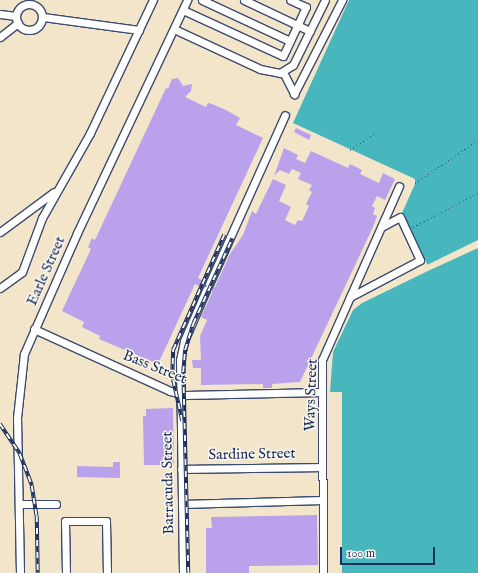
<!DOCTYPE html>
<style>
body{margin:0}
#map{position:relative;width:478px;height:573px;overflow:hidden;background:#f3e5c9;font-family:"IM FELL English",serif}
div>[style]{position:absolute}
.water>*{inset:0;background:#47b7bd}
.pier>*{inset:0;background:#f3e5c9}
.building>*{inset:0;background:#b9a1eb}
.path>*{height:1px;margin-top:-0.5px;transform-origin:0;background:repeating-linear-gradient(90deg,#3b4a6e 0 1px,transparent 0 4px)}
.roads{filter:drop-shadow(1px 0 #3b4a6e) drop-shadow(-1px 0 #3b4a6e) drop-shadow(0 1px #3b4a6e) drop-shadow(0 -1px #3b4a6e)}
.minor>*{height:7px;margin:-3.5px;padding:0 3.5px;transform-origin:3.5px;border-radius:3.5px;background:#fff}
.minor>.ring{margin:-3.5px;padding:0;box-sizing:content-box;background:none;border:7px solid #fff;border-radius:50%}
.rail>*{height:3.5px;margin-top:-1.75px;transform-origin:0;background:repeating-linear-gradient(90deg,#fbf7ec 0 6px,#1b2f5e 0 12px);box-sizing:border-box;border-block:1px solid #1b2f5e}
span{translate:-50% -50%;white-space:nowrap;text-align:center;line-height:1.15;-webkit-text-stroke:3px #fbf7ec;paint-order:stroke}
.street-label{font-size:15px;color:#1b2f5e}
.scale{position:absolute;left:340px;top:547px;width:95px;height:18px;box-sizing:border-box;border:2px solid #1b2f5e;border-top:0;padding-left:5px;font-size:12px;line-height:14px;white-space:nowrap;color:#1b2f5e;-webkit-text-stroke:3px #fbf7ec;paint-order:stroke}
</style>
<div id="map">
<div class="water">
<div style="clip-path:polygon(349px 0,478px 0,478px 573px,342px 573px,342px 392px,330px 392px,333px 352px,353px 310px,362px 303px,430px 270px,402px 213px,415px 184px,415px 179px,293px 123px)"></div>
</div>
<div class="pier">
<div style="clip-path:polygon(478px 240px,478px 248px,430px 270px,427px 265px)"></div>
</div>
<div class="building">
<div style="clip-path:polygon(178px 78px,183px 86px,192px 84px,191px 91px,185px 97px,206px 107px,208px 103px,212px 104px,226px 110px,240px 118px,236px 125px,263px 138px,198px 278px,205px 282px,204px 285px,202px 288px,195px 284px,158px 364px,99px 339px,100px 336px,82px 327px,84px 322px,62px 311px,91px 249px,88px 247px,92px 238px,95px 240px,166px 88px,168px 89px,172px 79px)"></div>
<div style="clip-path:polygon(296px 128px,311px 135px,309px 140px,294px 132px)"></div>
<div style="clip-path:polygon(284px 148px,298px 155px,296px 159px,305px 163px,311px 151px,348px 168px,350px 164px,362px 170px,360px 174px,379px 183px,383px 173px,395px 179px,385px 200px,377px 196px,372px 206px,375px 208px,373px 214px,377px 216px,373px 227px,300px 382px,272px 384px,272px 388px,263px 388px,263px 384px,201px 385px,201px 368px,193px 368px,192px 360px,201px 360px,200px 336px,207px 320px,201px 317px,212px 293px,211px 289px,215px 287px,230px 254px,243px 235px,252px 211px,256px 214px,273px 179px,286px 185px,279px 201px,291px 207px,285px 220px,295px 225px,298px 220px,302px 221px,309px 206px,306px 204px,312px 192px,309px 190px,312px 185px,298px 179px,301px 173px,292px 169px,289px 174px,280px 170px,274px 176px)"></div>
<div style="clip-path:polygon(173px 408px,174px 465px,144px 465px,143px 416px,146px 416px,146px 409px)"></div>
<div style="clip-path:polygon(113px 462px,120px 462px,120px 478px,77px 477px,77px 466px,113px 467px)"></div>
<div style="clip-path:polygon(317px 515px,318px 565px,249px 566px,249px 573px,206px 573px,206px 528px,212px 528px,211px 517px)"></div>
</div>
<div class="path">
<div style="left:350px;top:150px;width:32px;rotate:-34deg"></div>
<div style="left:415px;top:183px;width:76px;rotate:-34.3deg"></div>
<div style="left:413px;top:227px;width:73px;rotate:-27.6deg"></div>
</div>
<div class="roads">
<div class="minor">
<div style="left:202px;top:0;width:97px;rotate:25deg"></div>
<div style="left:244px;top:0;width:73px;rotate:25.2deg"></div>
<div class="ring" style="left:16px;top:4px;width:19px;height:19px"></div>
<div style="left:183px;top:10px;width:110px;rotate:24.7deg"></div>
<div style="left:283px;top:56px;width:54px;rotate:-64.9deg"></div>
<div style="left:306px;top:7px;width:17px;rotate:-156deg"></div>
<div style="left:0;top:14px;width:16px;rotate:7deg"></div>
<div style="left:43px;top:17px;width:97px;rotate:7.7deg"></div>
<div style="left:174px;top:29px;width:95px;rotate:24.9deg"></div>
<div style="left:260px;top:69px;width:20px;rotate:11deg"></div>
<div style="left:280px;top:73px;width:15px;rotate:-32deg"></div>
<div style="left:293px;top:65px;width:72px;rotate:-63.8deg"></div>
<div style="left:0;top:37px;width:23px;rotate:-38deg"></div>
<div style="left:283px;top:72px;width:25px;rotate:63deg"></div>
<div style="left:294px;top:94px;width:106px;rotate:-62.9deg"></div>
<div style="left:0;top:232px;width:67px;rotate:-36.5deg"></div>
<div style="left:209px;top:284px;width:185px;rotate:-65.8deg"></div>
<div style="left:0;top:288px;width:27px;rotate:-36deg"></div>
<div style="left:22px;top:272px;width:58px;rotate:-69.7deg"></div>
<div style="left:42px;top:218px;width:98px;rotate:-60.5deg"></div>
<div style="left:90px;top:133px;width:147px;rotate:-64.7deg"></div>
<div style="left:350px;top:297px;width:79px;rotate:-27.9deg"></div>
<div style="left:420px;top:260px;width:47px;rotate:-114.9deg"></div>
<div style="left:400px;top:217px;width:21px;rotate:152deg"></div>
<div style="left:34px;top:329px;width:149px;rotate:24.5deg"></div>
<div style="left:170px;top:391px;width:16px;rotate:15deg"></div>
<div style="left:185px;top:395px;width:137px;rotate:-1.3deg"></div>
<div style="left:181px;top:469px;width:141px;rotate:-0.8deg"></div>
<div style="left:20px;top:504px;width:36px"></div>
<div style="left:182px;top:504px;width:141px;rotate:-1.6deg"></div>
<div style="left:20px;top:573px;width:155px;rotate:-91.1deg"></div>
<div style="left:17px;top:418px;width:64px;rotate:-83.8deg"></div>
<div style="left:24px;top:354px;width:132px;rotate:-66.3deg"></div>
<div style="left:77px;top:233px;width:258px;rotate:-64.7deg"></div>
<div style="left:66px;top:573px;width:52px;rotate:-91.1deg"></div>
<div style="left:65px;top:521px;width:41px"></div>
<div style="left:106px;top:521px;width:52px;rotate:88.9deg"></div>
<div style="left:183px;top:573px;width:213px;rotate:-90.8deg"></div>
<div style="left:180px;top:360px;width:19px;rotate:-78deg"></div>
<div style="left:184px;top:341px;width:56px;rotate:-66.7deg"></div>
<div style="left:323px;top:573px;width:213px;rotate:-90.3deg"></div>
<div style="left:322px;top:360px;width:190px;rotate:-66.1deg"></div>
</div>
</div>
<div class="rail">
<div style="left:182px;top:421px;width:46px;rotate:-102.5deg"></div>
<div style="left:172px;top:376px;width:26px;rotate:-88deg"></div>
<div style="left:173px;top:350px;width:126px;rotate:-66.1deg"></div>
<div style="left:0;top:424px;width:36px;rotate:56deg"></div>
<div style="left:20px;top:454px;width:34px;rotate:69deg"></div>
<div style="left:32px;top:486px;width:30px;rotate:81deg"></div>
<div style="left:37px;top:516px;width:57px;rotate:89deg"></div>
<div style="left:188px;top:573px;width:201px;rotate:-91.4deg"></div>
<div style="left:183px;top:372px;width:22px;rotate:-85deg"></div>
<div style="left:185px;top:350px;width:27px;rotate:-73deg"></div>
<div style="left:193px;top:324px;width:94px;rotate:-65.4deg"></div>
</div>
<div class="street-label">
<span style="left:46px;top:271px;rotate:-66deg">Earle Street</span>
<span style="left:155px;top:367px;rotate:22deg">Bass Street</span>
<span style="left:311px;top:395px;rotate:-88deg">Ways Street</span>
<span style="left:252px;top:454px;rotate:-1deg">Sardine Street</span>
<span style="left:168px;top:483px;rotate:-91deg">Barracuda Street</span>
</div>
<div class="scale">100 m</div>
</div>
